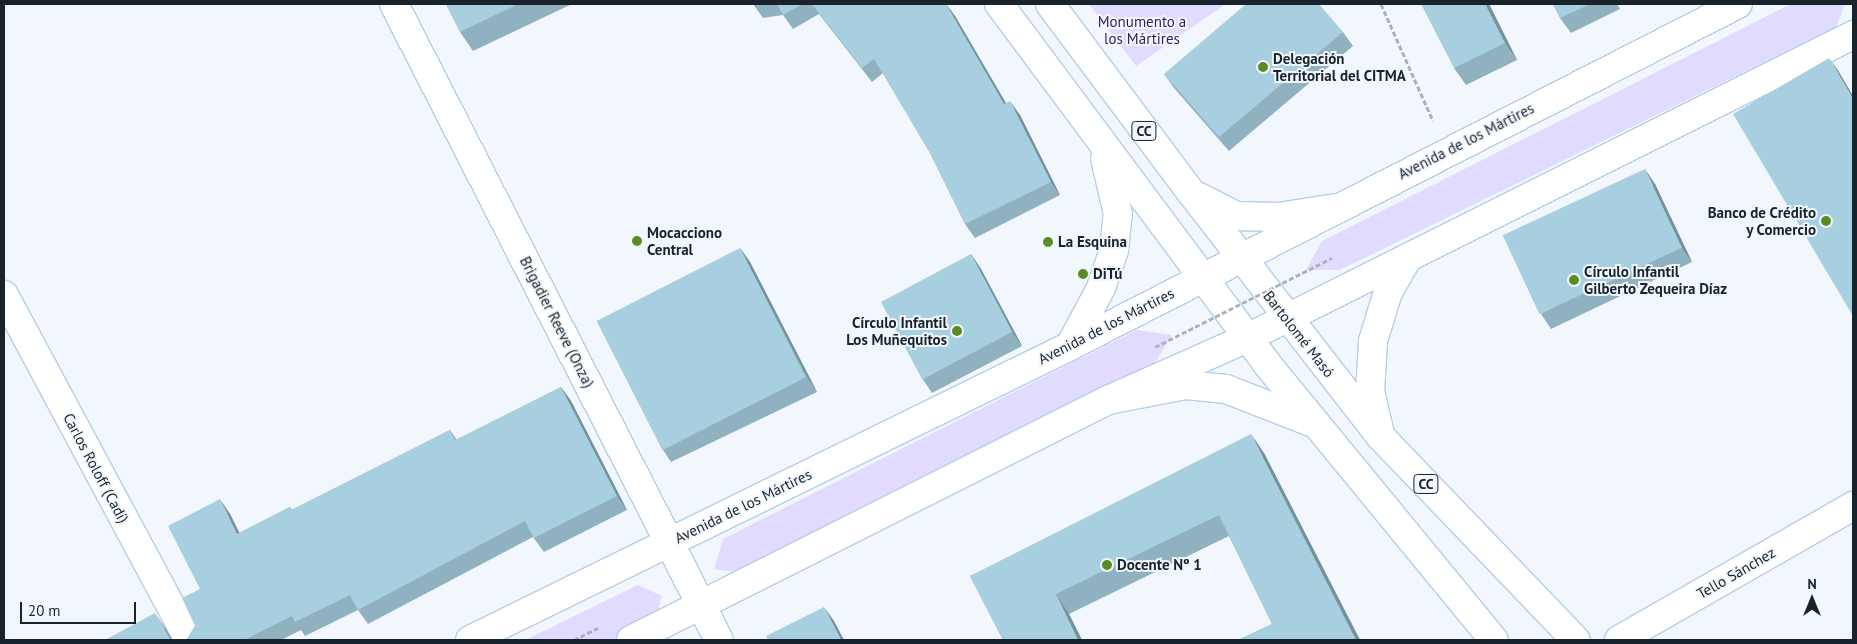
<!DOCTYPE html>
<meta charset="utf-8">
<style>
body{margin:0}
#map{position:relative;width:1857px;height:644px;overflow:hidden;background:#f2f7fd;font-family:"PT Sans",sans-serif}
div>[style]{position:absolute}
.green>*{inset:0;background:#e1dbff}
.path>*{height:3px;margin-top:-1.5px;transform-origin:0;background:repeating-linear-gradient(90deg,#aab1b8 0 5px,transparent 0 7.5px)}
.roads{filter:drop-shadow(1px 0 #b4cfe9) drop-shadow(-1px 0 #b4cfe9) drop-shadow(0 1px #b4cfe9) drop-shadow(0 -1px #b4cfe9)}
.street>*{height:28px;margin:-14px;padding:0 14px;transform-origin:14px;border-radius:14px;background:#fff}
.secondary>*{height:28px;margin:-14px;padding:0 14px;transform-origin:14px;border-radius:14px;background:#fff}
.primary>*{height:28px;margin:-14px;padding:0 14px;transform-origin:14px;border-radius:14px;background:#fff}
.path-bridge>*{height:3px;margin-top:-1.5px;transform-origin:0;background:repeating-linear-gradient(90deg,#aab1b8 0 5px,transparent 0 7.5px)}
.wall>*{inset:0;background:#90b2c0}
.shaded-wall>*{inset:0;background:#76919c}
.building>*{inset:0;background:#a8cfdf;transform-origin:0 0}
.dots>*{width:14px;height:14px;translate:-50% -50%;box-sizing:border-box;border:2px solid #f2f7fd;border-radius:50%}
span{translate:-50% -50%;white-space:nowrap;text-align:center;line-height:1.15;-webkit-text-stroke:4px #f2f7fd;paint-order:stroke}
.shield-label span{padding:1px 4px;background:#f2f7fd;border:1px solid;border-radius:4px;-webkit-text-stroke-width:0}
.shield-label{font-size:14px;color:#18232c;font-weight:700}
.park-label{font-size:15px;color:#301d5a}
.poi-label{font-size:15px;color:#18232c;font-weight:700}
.left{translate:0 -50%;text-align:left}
.right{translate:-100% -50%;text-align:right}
.street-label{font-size:15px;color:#18232c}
.frame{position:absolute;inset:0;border:5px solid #18232c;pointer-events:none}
.north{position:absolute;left:1787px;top:574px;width:50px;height:50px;-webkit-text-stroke:4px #f2f7fd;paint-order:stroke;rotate:0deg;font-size:14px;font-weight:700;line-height:20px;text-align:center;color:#18232c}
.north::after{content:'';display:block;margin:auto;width:18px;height:22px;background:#18232c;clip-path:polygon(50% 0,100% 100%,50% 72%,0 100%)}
.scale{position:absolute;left:20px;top:602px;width:116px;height:22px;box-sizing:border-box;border:2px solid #18232c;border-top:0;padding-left:6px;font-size:15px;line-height:18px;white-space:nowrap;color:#18232c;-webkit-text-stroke:4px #f2f7fd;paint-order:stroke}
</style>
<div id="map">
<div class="green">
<div style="clip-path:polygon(1089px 4px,1226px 4px,1136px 66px)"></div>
<div style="clip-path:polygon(1791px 4px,1845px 4px,1836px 27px,1340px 270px,1306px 270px,1322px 241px)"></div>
<div style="clip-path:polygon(1137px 330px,1172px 335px,1151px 370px,743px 573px,714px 569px,723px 539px)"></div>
<div style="clip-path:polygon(638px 585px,662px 596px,655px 620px,614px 640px,525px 640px)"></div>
</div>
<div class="path">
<div style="left:1381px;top:4px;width:128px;rotate:66deg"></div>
<div style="left:574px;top:640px;width:27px;rotate:-27deg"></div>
</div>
<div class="roads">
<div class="street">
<div style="left:4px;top:295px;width:391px;rotate:61.8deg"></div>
<div style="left:1619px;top:640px;width:270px;rotate:-29.8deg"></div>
</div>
<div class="secondary">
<div style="left:394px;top:4px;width:714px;rotate:62.93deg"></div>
<div style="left:470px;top:640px;width:668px;rotate:-26.1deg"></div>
<div style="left:1070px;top:346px;width:750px;rotate:-27.11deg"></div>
<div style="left:631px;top:640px;width:534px;rotate:-26.71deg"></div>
<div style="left:1108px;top:400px;width:152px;rotate:-24deg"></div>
<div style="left:1247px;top:338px;width:678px;rotate:-26.57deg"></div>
</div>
<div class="primary">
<div style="left:999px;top:4px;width:449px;rotate:53.3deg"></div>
<div style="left:1267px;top:364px;width:357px;rotate:50.6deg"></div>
<div style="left:1050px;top:4px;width:234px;rotate:53.2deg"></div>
<div style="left:1190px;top:191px;width:311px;rotate:52.2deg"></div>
<div style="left:1381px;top:437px;width:281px;rotate:46.2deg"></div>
<div style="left:1199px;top:197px;width:42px;rotate:27.2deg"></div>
<div style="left:1236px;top:216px;width:42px;rotate:1.4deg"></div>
<div style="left:1278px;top:217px;width:60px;rotate:-8.7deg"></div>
<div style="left:1070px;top:346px;width:66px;rotate:-61.9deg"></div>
<div style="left:1101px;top:288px;width:40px;rotate:-71.1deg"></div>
<div style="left:1114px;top:250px;width:36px;rotate:-84deg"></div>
<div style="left:1118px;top:214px;width:57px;rotate:-103.1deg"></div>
<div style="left:1108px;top:400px;width:79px;rotate:-10.9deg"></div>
<div style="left:1186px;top:385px;width:40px;rotate:5.7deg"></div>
<div style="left:1226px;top:389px;width:97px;rotate:21.3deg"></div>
<div style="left:1379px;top:430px;width:39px;rotate:-103deg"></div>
<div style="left:1370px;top:392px;width:51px;rotate:-86.6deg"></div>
<div style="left:1373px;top:341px;width:51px;rotate:-73deg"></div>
<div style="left:1388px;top:292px;width:39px;rotate:-60deg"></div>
</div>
</div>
<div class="path-bridge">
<div style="left:1155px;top:347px;width:198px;rotate:-26.7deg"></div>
</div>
<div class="wall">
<div style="clip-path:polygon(446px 4px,572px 4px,473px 51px,460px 32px)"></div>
<div style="clip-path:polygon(753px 4px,946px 4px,955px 16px,1006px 103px,1020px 115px,1060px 195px,975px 238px,965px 224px,930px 153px,883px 73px,872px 82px,819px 14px,793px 29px,783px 15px,763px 18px)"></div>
<div style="clip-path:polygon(1489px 4px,1517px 60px,1466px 85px,1454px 68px)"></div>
<div style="clip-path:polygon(1553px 4px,1617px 4px,1620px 9px,1571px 33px,1560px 18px)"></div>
<div style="clip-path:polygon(1343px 32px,1353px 46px,1229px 151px,1174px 88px,1164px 74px)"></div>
<div style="clip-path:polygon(1655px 184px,1692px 262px,1551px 329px,1541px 314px)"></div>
<div style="clip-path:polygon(740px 248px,750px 262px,817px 392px,671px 462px,661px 447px)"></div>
<div style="clip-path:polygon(971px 254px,981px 269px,1022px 346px,932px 393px,922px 378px)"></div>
<div style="clip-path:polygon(561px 387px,571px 401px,627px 510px,544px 552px,533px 537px,368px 624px,358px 610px,305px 636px,301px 630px,281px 640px,105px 640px,165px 628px,172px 639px,187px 639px,195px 626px,200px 589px,230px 514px,239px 533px,290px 507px,292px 510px,450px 430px,457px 440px)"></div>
<div style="clip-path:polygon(1264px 453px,1360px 640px,1238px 640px,1272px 624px,1229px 536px,1069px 614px,1082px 640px,1003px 640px,970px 576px)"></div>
</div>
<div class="shaded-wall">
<div style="clip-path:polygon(946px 4px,955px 16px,1014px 117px,1004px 104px)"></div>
<div style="clip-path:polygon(1485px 4px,1489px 4px,1517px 60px,1505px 43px)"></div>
<div style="clip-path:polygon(1829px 58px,1839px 72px,1853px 96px,1853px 99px)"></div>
<div style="clip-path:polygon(1010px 101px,1020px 115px,1060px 195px,1051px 182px)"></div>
<div style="clip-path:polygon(1645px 169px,1655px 184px,1692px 262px,1682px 248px)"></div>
<div style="clip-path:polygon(740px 248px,750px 262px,817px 392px,807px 377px)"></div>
<div style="clip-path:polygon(971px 254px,981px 269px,1022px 346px,1012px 332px)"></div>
<div style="clip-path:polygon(561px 387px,571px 401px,627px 510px,617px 496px)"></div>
<div style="clip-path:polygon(1251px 434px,1264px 453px,1360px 640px,1356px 640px)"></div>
<div style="clip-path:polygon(220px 499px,230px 514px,247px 548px,237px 534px)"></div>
<div style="clip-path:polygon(1056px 594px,1069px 614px,1082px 640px,1078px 640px)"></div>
<div style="clip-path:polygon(824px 607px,834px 621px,844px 640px,841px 640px)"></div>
<div style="clip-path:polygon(155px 613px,165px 628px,172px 640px,171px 640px)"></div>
</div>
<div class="building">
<div style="clip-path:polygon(446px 4px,518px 4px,460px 32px)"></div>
<div style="clip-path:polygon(777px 4px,803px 4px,783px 15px)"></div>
<div style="clip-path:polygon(812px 4px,946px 4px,1004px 104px,1010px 101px,1051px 182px,965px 224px,930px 153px,874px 59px,862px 68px)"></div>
<div style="clip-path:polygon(1246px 4px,1319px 4px,1343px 32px,1219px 137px,1164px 74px)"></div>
<div style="clip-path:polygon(1421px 4px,1485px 4px,1505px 43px,1454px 68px)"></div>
<div style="clip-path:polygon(1553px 4px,1590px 4px,1560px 18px)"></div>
<div style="clip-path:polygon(1829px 58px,1853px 99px,1853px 316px,1733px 114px)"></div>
<div style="left:1645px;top:169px;width:87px;height:157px;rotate:65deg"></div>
<div style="left:740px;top:248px;width:145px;height:161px;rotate:63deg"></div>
<div style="left:971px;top:254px;width:88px;height:102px;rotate:62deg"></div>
<div style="clip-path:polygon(561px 387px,617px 496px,534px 538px,525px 521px,358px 610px,350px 595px,295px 622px,292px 616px,244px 640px,105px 640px,155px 613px,170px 639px,187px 639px,195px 626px,182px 598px,200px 589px,168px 526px,220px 499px,237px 534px,290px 507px,291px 510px,450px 430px,455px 440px)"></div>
<div style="clip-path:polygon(1251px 434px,1356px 640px,1238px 640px,1272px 624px,1219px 515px,1056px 594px,1078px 640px,1003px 640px,970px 576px)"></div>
<div style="clip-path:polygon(824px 607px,841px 640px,768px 640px,766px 636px)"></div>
</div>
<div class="dots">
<div style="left:1263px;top:67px;background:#5b8c21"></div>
<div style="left:1826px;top:221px;background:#5b8c21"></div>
<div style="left:637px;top:241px;background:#5b8c21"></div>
<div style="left:1048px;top:242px;background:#5b8c21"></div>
<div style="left:1083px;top:274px;background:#5b8c21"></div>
<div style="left:1574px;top:280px;background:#5b8c21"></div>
<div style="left:957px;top:331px;background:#5b8c21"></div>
<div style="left:1107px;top:565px;background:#5b8c21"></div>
</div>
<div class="shield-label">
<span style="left:1144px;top:131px">CC</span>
<span style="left:1426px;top:484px">CC</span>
</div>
<div class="park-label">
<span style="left:1142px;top:30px">Monumento a<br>los Mártires</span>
</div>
<div class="poi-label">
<span class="left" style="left:1273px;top:67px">Delegación<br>Territorial del CITMA</span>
<span class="right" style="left:1816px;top:221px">Banco de Crédito<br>y Comercio</span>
<span class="left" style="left:647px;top:241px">Mocacciono<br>Central</span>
<span class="left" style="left:1058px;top:242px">La Esquina</span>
<span class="left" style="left:1584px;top:280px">Círculo Infantil<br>Gilberto Zequeira Díaz</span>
<span class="left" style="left:1093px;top:274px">DiTú</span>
<span class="right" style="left:947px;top:331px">Círculo Infantil<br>Los Muñequitos</span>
<span class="left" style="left:1117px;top:565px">Docente Nº 1</span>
</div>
<div class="street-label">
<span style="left:1466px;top:141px;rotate:-27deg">Avenida de los Mártires</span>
<span style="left:557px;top:322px;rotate:63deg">Brigadier Reeve (Onza)</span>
<span style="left:1106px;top:326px;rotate:-27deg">Avenida de los Mártires</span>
<span style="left:1299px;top:334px;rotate:52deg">Bartolomé Masó</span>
<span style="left:96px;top:468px;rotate:62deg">Carlos Roloff (Cadí)</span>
<span style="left:743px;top:506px;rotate:-26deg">Avenida de los Mártires</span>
<span style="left:1736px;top:573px;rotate:-30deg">Tello Sánchez</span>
</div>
<div class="frame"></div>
<div class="north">N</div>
<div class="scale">20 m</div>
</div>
